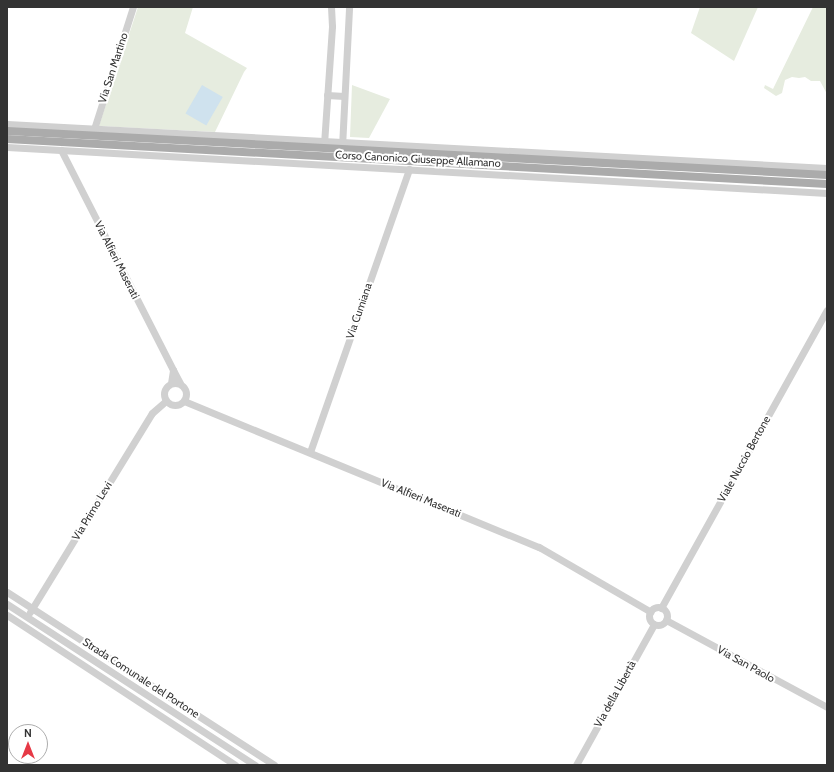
<!DOCTYPE html>
<meta charset="utf-8">
<style>
body{margin:0}
#map{position:relative;width:834px;height:772px;overflow:hidden;background:#fff;font-family:Cabin,sans-serif}
div>[style]{position:absolute}
.green>*{inset:0;background:#e6ecdf}
.water>*{inset:0;background:#cfe2ee;transform-origin:0 0}
.minor>*{height:7px;margin:-3.5px;padding:0 3.5px;transform-origin:3.5px;border-radius:3.5px;background:#d0d0d0}
.minor>.ring{margin:-3.5px;padding:0;box-sizing:content-box;background:none;border:7px solid #d0d0d0;border-radius:50%}
.major>*{height:8px;margin:-4px;padding:0 4px;transform-origin:4px;border-radius:4px;background:#ababab}
span{translate:-50% -50%;white-space:nowrap;text-align:center;line-height:1.15;-webkit-text-stroke:4px #fff;paint-order:stroke}
.street-label{font-size:11px;color:#333}
.frame{position:absolute;inset:0;border:8px solid #333;pointer-events:none}
.north{position:absolute;left:8px;top:724px;width:40px;height:40px;box-sizing:border-box;background:#fff;border:1px solid #adadad;border-radius:50%;rotate:0deg;font-size:11px;font-weight:700;line-height:16px;text-align:center;color:#333}
.north::after{content:'';display:block;margin:auto;width:14px;height:18px;background:#e63946;clip-path:polygon(50% 0,100% 100%,50% 72%,0 100%)}
</style>
<div id="map">
<div class="green">
<div style="clip-path:polygon(138px 7px,193px 7px,185px 33px,247px 68px,244px 72px,215px 132px,99px 126px)"></div>
<div style="clip-path:polygon(700px 7px,758px 7px,734px 61px,691px 33px)"></div>
<div style="clip-path:polygon(813px 7px,827px 7px,827px 94px,820px 81px,811px 81px,805px 77px,799px 78px,792px 77px,785px 80px,782px 93px,776px 96px,764px 88px,765px 85px,773px 89px)"></div>
<div style="clip-path:polygon(352px 85px,390px 99px,369px 138px,350px 137px)"></div>
</div>
<div class="water">
<div style="left:202px;top:85px;width:24px;height:33px;rotate:30deg"></div>
</div>
<div class="minor">
<div style="left:327px;top:95px;width:17px;rotate:3deg"></div>
<div style="left:7px;top:124px;width:821px;rotate:3.07deg"></div>
<div style="left:94px;top:129px;width:128px;rotate:-72.3deg"></div>
<div style="left:324px;top:144px;width:118px;rotate:-86.1deg"></div>
<div style="left:332px;top:26px;width:19px;rotate:-93deg"></div>
<div style="left:7px;top:147px;width:821px;rotate:3.21deg"></div>
<div style="left:342px;top:147px;width:140px;rotate:-87.1deg"></div>
<div style="left:61px;top:150px;width:247px;rotate:63deg"></div>
<div class="ring" style="left:164px;top:383px;width:15px;height:15px"></div>
<div style="left:171px;top:383px;width:13px;rotate:-81deg"></div>
<div style="left:173px;top:370px;width:15px;rotate:62deg"></div>
<div style="left:184px;top:401px;width:384px;rotate:22.4deg"></div>
<div style="left:539px;top:547px;width:129px;rotate:30.1deg"></div>
<div style="left:310px;top:452px;width:300px;rotate:-70.7deg"></div>
<div style="left:7px;top:592px;width:318px;rotate:32.9deg"></div>
<div style="left:7px;top:604px;width:296px;rotate:33deg"></div>
<div class="ring" style="left:649px;top:607px;width:11px;height:11px"></div>
<div style="left:661px;top:608px;width:341px;rotate:-60.9deg"></div>
<div style="left:30px;top:612px;width:233px;rotate:-58.5deg"></div>
<div style="left:152px;top:413px;width:18px;rotate:-41deg"></div>
<div style="left:7px;top:615px;width:273px;rotate:33.3deg"></div>
<div style="left:666px;top:620px;width:183px;rotate:28.4deg"></div>
<div style="left:576px;top:765px;width:161px;rotate:-61deg"></div>
</div>
<div class="major">
<div style="left:7px;top:131px;width:821px;rotate:3.07deg"></div>
<div style="left:7px;top:139px;width:821px;rotate:3.14deg"></div>
</div>
<div class="street-label">
<span style="left:113px;top:68px;rotate:-72deg">Via San Martino</span>
<span style="left:418px;top:159px;rotate:3deg">Corso Canonico Giuseppe Allamano</span>
<span style="left:117px;top:260px;rotate:63deg">Via Alfieri Maserati</span>
<span style="left:359px;top:311px;rotate:-71deg">Via Cumiana</span>
<span style="left:744px;top:459px;rotate:-61deg">Viale Nuccio Bertone</span>
<span style="left:421px;top:498px;rotate:22deg">Via Alfieri Maserati</span>
<span style="left:92px;top:511px;rotate:-59deg">Via Primo Levi</span>
<span style="left:746px;top:664px;rotate:29deg">Via San Paolo</span>
<span style="left:141px;top:678px;rotate:33deg">Strada Comunale del Portone</span>
<span style="left:615px;top:694px;rotate:-61deg">Via della Libertà</span>
</div>
<div class="frame"></div>
<div class="north">N</div>
</div>
